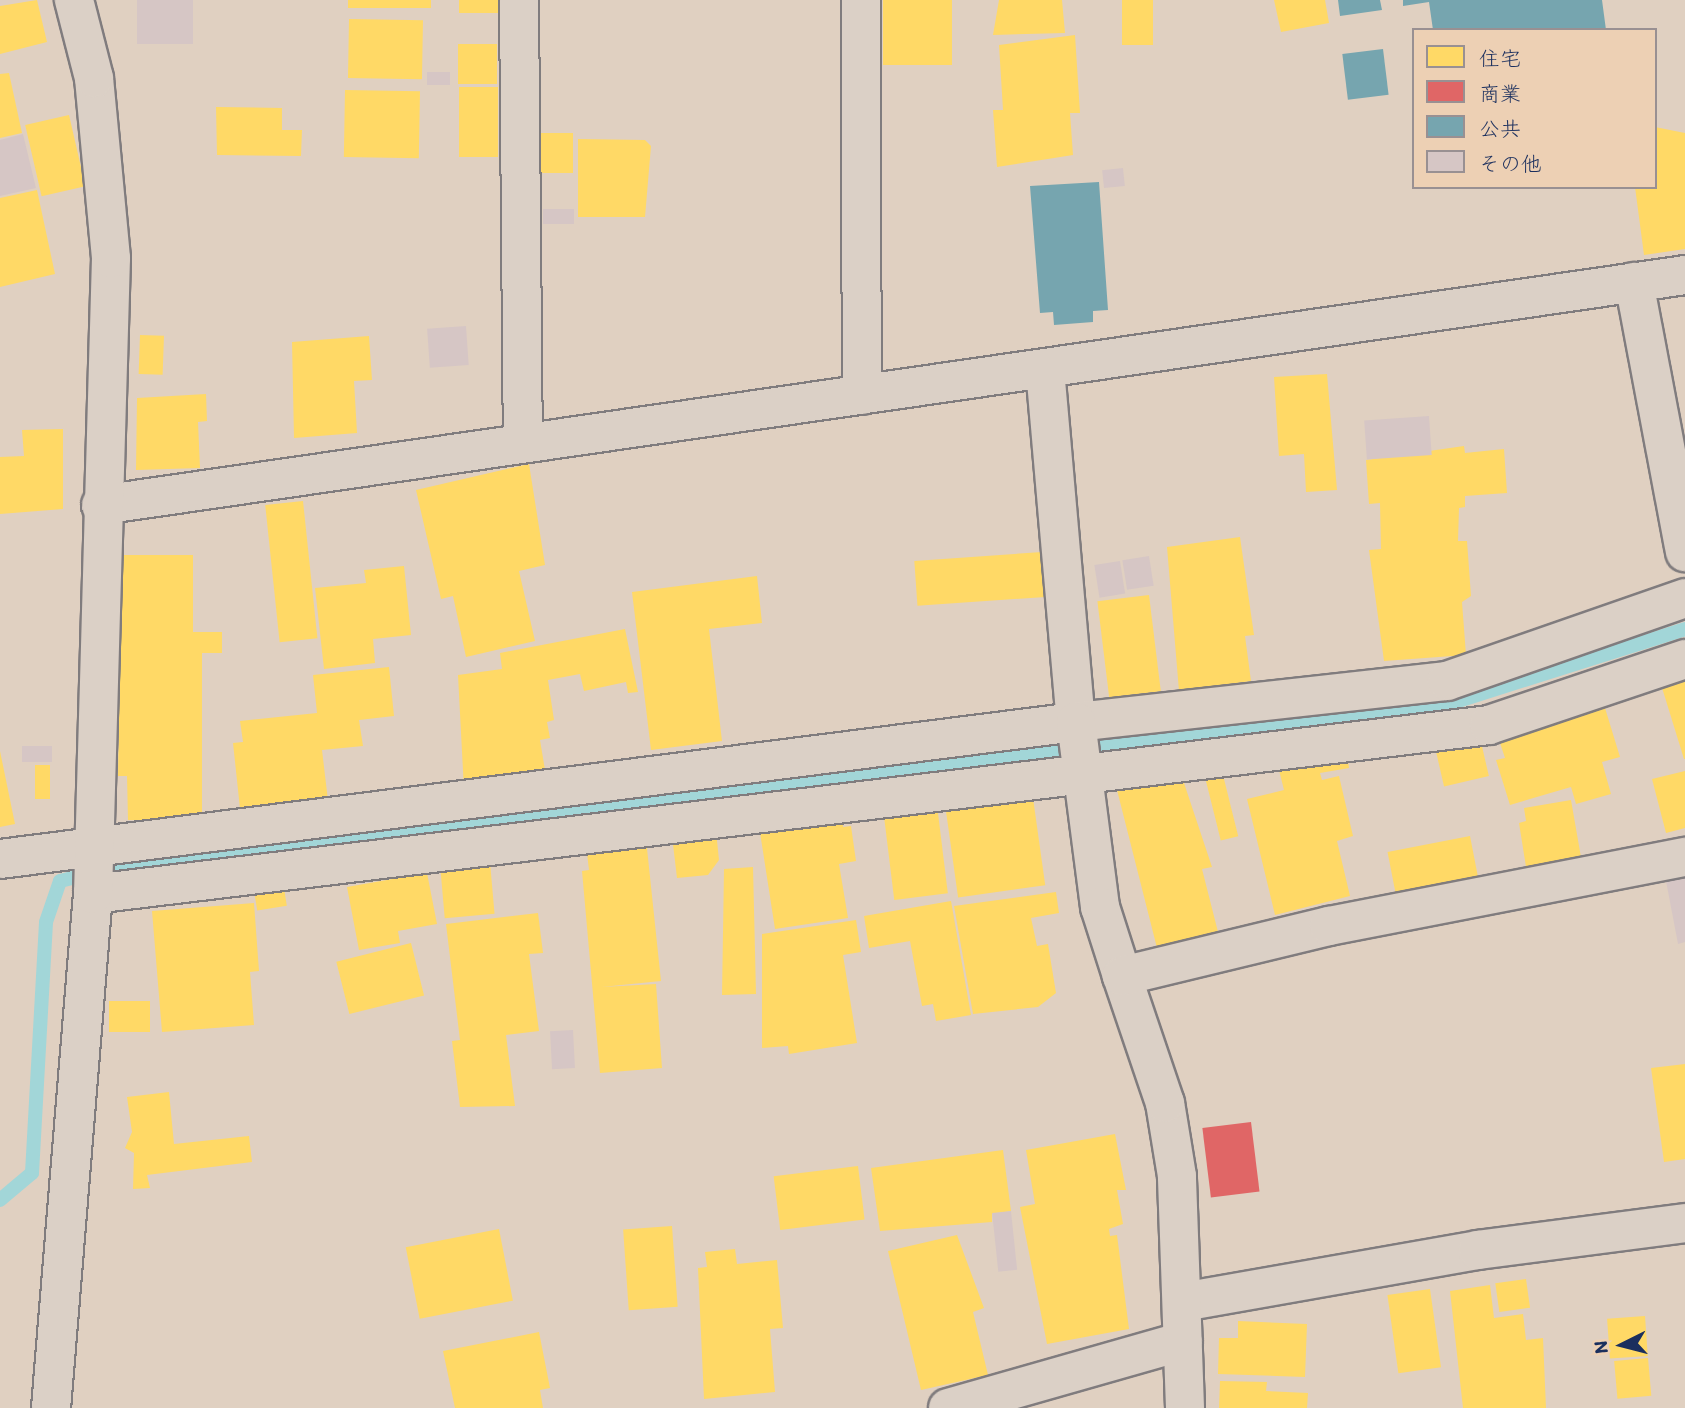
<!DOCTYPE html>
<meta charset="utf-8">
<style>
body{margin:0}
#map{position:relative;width:1685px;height:1408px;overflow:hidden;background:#e0d0c1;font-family:Itim,"Klee One",sans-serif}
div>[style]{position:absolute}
.homes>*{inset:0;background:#ffd966;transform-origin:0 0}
.shops>*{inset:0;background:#e06666;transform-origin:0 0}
.public>*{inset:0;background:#76a5af;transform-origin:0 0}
.stream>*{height:14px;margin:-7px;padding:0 7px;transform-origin:7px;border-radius:7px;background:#a2d6d8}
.building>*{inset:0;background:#d6c6c5;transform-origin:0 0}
.roads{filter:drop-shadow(2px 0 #807c7e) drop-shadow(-2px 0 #807c7e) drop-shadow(0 2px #807c7e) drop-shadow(0 -2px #807c7e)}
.minor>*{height:38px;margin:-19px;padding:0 19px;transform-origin:19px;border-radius:19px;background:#dbd0c6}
span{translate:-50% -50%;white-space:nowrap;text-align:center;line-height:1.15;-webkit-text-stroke:7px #edd0b4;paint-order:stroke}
.legend{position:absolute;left:1412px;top:28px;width:245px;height:161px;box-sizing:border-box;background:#edd0b4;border:2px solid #999092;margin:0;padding:9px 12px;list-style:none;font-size:21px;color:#1b2f5e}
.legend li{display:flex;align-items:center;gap:14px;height:35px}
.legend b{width:35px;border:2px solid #999092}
.north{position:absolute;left:1587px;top:1310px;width:70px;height:70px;-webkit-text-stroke:5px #edd0b4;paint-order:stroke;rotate:264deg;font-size:19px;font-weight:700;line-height:28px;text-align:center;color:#1b2f5e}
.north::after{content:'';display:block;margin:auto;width:24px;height:32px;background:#1b2f5e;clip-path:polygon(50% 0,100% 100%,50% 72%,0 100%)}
</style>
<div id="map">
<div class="homes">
<div style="clip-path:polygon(37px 0,47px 42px,0 54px,0 6px)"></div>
<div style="left:348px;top:0;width:83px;height:8px"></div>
<div style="left:459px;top:0;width:42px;height:13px"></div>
<div style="left:883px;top:0;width:69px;height:65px"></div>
<div style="clip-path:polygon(999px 0,1062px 0,1065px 33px,993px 35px)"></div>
<div style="left:1122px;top:0;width:31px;height:45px"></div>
<div style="clip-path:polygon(1274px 0,1325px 0,1329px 23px,1281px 32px)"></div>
<div style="left:349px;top:19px;width:74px;height:59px;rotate:1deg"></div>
<div style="clip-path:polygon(1075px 35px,1080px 113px,1070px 113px,1073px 155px,997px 167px,993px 110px,1003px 110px,999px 45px)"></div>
<div style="left:497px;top:44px;width:40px;height:39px;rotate:90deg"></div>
<div style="clip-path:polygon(9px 73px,22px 133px,0 138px,0 74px)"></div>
<div style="left:459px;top:87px;width:39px;height:70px"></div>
<div style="left:345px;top:90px;width:75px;height:67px;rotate:1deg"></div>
<div style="clip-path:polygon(216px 107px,282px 108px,282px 130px,302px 130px,301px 156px,217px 155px)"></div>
<div style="left:69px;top:115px;width:73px;height:45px;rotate:77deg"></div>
<div style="clip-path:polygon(1655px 127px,1685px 133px,1685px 249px,1644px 255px,1635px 187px,1655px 187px)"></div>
<div style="left:537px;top:133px;width:36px;height:40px"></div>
<div style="clip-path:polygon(578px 139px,645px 140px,651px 146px,645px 217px,578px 217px)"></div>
<div style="clip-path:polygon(37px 190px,55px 274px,0 287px,0 198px)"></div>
<div style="left:140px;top:335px;width:24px;height:39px;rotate:2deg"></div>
<div style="clip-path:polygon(369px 336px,372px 380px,354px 381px,357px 433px,294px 438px,292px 342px)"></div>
<div style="clip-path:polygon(1327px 374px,1337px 490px,1306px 492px,1304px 454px,1279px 456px,1274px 377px)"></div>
<div style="clip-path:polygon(206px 394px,207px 421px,198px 422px,200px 468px,136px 470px,137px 398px)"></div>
<div style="clip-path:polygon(63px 429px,63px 509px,0 514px,0 457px,24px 456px,22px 430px)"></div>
<div style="clip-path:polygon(1464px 446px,1465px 453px,1504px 449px,1507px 493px,1465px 496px,1465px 507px,1459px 508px,1458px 541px,1467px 541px,1471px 596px,1462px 602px,1466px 655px,1384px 661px,1369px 550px,1381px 549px,1380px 503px,1369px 504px,1366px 460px)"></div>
<div style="clip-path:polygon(529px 464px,545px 565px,519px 571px,535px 641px,466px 657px,453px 596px,441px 599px,416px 490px)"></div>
<div style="left:303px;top:501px;width:138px;height:38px;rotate:84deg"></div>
<div style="clip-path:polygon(1240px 537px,1254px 635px,1245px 636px,1251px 681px,1179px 691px,1167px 547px)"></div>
<div style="left:1042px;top:552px;width:45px;height:128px;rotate:86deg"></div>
<div style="clip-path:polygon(122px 555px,193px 555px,193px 632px,222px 632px,222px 653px,202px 653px,202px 820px,128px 820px,127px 776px,118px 776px)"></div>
<div style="clip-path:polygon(404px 566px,411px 635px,373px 639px,375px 663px,324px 669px,315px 588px,366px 583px,364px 570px)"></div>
<div style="clip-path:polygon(757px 576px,762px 623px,709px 629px,722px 741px,651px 750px,632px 592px)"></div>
<div style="left:1149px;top:595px;width:97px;height:52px;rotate:83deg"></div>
<div style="clip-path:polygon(625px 629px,638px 692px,628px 693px,626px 682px,584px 691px,580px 674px,548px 680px,554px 720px,547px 722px,550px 738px,540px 740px,546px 776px,464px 790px,458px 675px,502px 669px,500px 653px)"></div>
<div style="clip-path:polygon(389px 667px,394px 716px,359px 720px,363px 746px,322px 750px,329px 809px,241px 818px,233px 743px,243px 742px,240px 721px,317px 713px,313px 675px)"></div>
<div style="clip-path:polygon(1685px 670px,1685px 759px,1684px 759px,1659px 678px)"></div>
<div style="clip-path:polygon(1605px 708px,1620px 757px,1602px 762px,1611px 794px,1576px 804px,1571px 787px,1510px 805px,1496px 760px,1505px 758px,1499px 740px)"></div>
<div style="left:1481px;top:742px;width:35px;height:46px;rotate:77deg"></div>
<div style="clip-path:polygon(0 751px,15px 824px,0 827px)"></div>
<div style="clip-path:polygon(1347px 754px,1349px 768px,1320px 773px,1322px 780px,1339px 776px,1353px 836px,1337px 841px,1350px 896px,1275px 915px,1247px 799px,1284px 790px,1279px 770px)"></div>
<div style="left:35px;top:765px;width:15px;height:34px"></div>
<div style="clip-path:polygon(1685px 771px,1685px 828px,1666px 833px,1652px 779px)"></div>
<div style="clip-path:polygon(1181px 774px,1212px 867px,1202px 869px,1218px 932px,1157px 948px,1117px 790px)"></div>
<div style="left:1223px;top:775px;width:63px;height:18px;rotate:76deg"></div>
<div style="left:1033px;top:798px;width:88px;height:88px;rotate:82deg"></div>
<div style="clip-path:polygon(1571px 800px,1582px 863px,1526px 867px,1519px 823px,1526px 821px,1524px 808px)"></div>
<div style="left:937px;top:805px;width:89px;height:54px;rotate:83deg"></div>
<div style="clip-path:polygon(842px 813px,843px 827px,851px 826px,856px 861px,839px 864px,848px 918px,775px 929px,759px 826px)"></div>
<div style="clip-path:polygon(716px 831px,719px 860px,708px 875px,677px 878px,672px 836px)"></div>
<div style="left:1470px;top:836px;width:51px;height:84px;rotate:79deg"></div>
<div style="clip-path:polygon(646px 839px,661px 981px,602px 987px,656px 984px,662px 1068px,600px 1073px,582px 871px,589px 870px,586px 845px)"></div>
<div style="left:490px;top:862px;width:52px;height:50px;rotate:85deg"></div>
<div style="clip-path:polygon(753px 867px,756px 994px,722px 995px,724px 869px)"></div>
<div style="clip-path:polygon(427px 873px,437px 924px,398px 931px,400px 943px,359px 950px,347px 887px)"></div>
<div style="left:284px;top:888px;width:18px;height:30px;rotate:81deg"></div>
<div style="clip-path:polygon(1056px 892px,1059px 913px,1031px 918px,1037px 946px,1048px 944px,1056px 993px,1038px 1007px,973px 1014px,954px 906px)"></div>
<div style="clip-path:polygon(951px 901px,971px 1015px,936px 1021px,933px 1004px,922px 1006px,910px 941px,869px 948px,864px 916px)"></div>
<div style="clip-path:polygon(254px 903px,259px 971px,250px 972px,254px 1025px,162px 1032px,152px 911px)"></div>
<div style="clip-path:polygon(538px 913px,543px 953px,529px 954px,539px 1031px,506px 1035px,515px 1106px,460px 1107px,452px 1041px,460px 1040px,446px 924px)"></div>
<div style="clip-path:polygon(856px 920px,861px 952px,843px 955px,857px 1043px,789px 1054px,788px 1046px,762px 1048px,762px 934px)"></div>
<div style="left:411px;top:943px;width:54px;height:77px;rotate:76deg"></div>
<div style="left:109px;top:1001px;width:41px;height:31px"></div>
<div style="clip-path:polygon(1685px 1064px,1685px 1159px,1664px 1162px,1651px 1068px)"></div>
<div style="clip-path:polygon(169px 1092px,174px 1144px,249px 1136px,252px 1162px,147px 1175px,150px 1188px,133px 1189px,134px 1153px,125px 1148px,132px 1132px,127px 1097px)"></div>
<div style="clip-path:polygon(1115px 1134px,1126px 1190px,1117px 1190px,1123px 1224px,1109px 1229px,1110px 1236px,1117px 1235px,1129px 1329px,1047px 1344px,1020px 1207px,1035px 1204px,1026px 1150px)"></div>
<div style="clip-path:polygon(1003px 1150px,1011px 1211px,992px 1214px,992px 1222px,880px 1231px,871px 1168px)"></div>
<div style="left:858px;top:1166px;width:54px;height:85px;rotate:83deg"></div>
<div style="left:672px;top:1226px;width:81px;height:49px;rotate:86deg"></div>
<div style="left:499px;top:1229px;width:73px;height:95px;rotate:79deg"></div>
<div style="clip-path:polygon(957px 1235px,984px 1308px,973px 1312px,988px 1375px,921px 1390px,888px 1251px)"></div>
<div style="clip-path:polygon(735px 1249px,737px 1264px,777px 1260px,783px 1328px,770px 1329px,775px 1392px,704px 1399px,698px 1268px,707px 1267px,705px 1252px)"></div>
<div style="left:1526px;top:1279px;width:29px;height:31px;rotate:82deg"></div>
<div style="clip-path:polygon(1490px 1285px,1494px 1318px,1523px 1314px,1526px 1340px,1543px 1338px,1546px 1408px,1463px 1408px,1450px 1291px)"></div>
<div style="left:1430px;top:1289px;width:79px;height:43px;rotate:82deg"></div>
<div style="left:1645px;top:1316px;width:40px;height:38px;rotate:86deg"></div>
<div style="clip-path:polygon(1238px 1321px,1307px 1324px,1305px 1377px,1218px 1374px,1219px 1338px,1238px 1338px)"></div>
<div style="clip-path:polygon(539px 1332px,550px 1388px,540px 1390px,543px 1408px,455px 1408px,443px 1351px)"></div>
<div style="left:1648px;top:1358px;width:38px;height:34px;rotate:85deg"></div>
<div style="clip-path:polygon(1220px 1381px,1267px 1382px,1266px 1391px,1308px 1393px,1307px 1408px,1219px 1408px)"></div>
</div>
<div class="shops">
<div style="left:1251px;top:1122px;width:70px;height:49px;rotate:83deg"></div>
</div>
<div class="public">
<div style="clip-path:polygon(1338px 0,1380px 0,1382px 10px,1340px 16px)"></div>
<div style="clip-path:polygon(1403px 0,1602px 0,1606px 30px,1433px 30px,1429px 2px,1403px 6px)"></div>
<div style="left:1383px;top:49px;width:46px;height:41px;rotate:83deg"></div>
<div style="clip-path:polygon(1099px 182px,1108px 310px,1093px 311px,1093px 322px,1054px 325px,1053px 312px,1040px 313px,1030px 186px)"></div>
</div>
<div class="stream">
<div style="left:0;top:1200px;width:42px;rotate:-40.2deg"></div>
<div style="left:32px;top:1173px;width:251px;rotate:-86.8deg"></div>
<div style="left:46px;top:922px;width:43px;rotate:-71.1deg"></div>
<div style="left:60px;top:881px;width:71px;rotate:-13.8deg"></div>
<div style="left:129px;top:864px;width:1336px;rotate:-6.97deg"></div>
<div style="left:1455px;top:702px;width:241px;rotate:-17.6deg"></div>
</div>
<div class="building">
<div style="left:137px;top:0;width:56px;height:44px"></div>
<div style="left:450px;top:72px;width:13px;height:23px;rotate:90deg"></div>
<div style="clip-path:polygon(23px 134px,36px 188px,0 196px,0 140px)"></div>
<div style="left:1123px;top:168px;width:18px;height:21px;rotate:84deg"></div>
<div style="left:543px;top:209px;width:31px;height:15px"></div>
<div style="left:466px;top:326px;width:39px;height:39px;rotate:86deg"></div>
<div style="left:1429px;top:416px;width:39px;height:65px;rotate:86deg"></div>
<div style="left:1149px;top:556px;width:30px;height:27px;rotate:81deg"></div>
<div style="left:1120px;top:561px;width:33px;height:26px;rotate:81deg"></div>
<div style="left:22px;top:746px;width:30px;height:16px"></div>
<div style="clip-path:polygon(1685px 877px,1685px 942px,1678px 944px,1666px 881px)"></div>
<div style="left:573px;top:1030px;width:38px;height:23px;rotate:87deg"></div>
<div style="left:1011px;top:1211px;width:59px;height:19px;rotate:84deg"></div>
</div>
<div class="roads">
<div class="minor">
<div style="left:519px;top:0;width:440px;rotate:89.5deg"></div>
<div style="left:861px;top:0;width:395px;rotate:89.9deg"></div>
<div style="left:1634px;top:282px;width:275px;rotate:79.3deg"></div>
<div style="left:1045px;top:369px;width:354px;rotate:85deg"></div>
<div style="left:1076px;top:722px;width:373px;rotate:-6.3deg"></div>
<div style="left:1447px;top:681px;width:252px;rotate:-19.2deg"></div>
<div style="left:101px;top:505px;width:1601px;rotate:-8.26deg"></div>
<div style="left:0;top:859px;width:1085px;rotate:-7.26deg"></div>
<div style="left:1076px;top:722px;width:187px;rotate:82.6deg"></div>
<div style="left:1100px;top:907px;width:72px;rotate:72.3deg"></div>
<div style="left:93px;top:894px;width:1406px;rotate:-6.9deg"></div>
<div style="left:1489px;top:725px;width:207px;rotate:-18.6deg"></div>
<div style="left:1183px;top:1302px;width:300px;rotate:-10deg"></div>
<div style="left:1478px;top:1250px;width:209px;rotate:-7.4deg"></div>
<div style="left:51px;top:1408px;width:516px;rotate:-85.33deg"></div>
<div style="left:93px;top:894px;width:636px;rotate:-88.38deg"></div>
<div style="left:111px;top:258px;width:181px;rotate:-95.4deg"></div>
<div style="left:94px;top:78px;width:81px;rotate:-104.4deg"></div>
<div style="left:948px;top:1408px;width:244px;rotate:-15.9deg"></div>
<div style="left:1185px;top:1408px;width:232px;rotate:-92deg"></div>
<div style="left:1177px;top:1176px;width:74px;rotate:-99.3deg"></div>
<div style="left:1165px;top:1103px;width:134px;rotate:-108.7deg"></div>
<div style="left:1122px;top:976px;width:213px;rotate:-13.6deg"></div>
<div style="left:1329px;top:926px;width:363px;rotate:-11deg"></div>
</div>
</div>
<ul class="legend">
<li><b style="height:19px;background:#ffd966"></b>住宅</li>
<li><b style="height:19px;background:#e06666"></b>商業</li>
<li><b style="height:19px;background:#76a5af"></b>公共</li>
<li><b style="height:19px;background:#d6c6c5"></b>その他</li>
</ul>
<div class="north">N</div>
</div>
